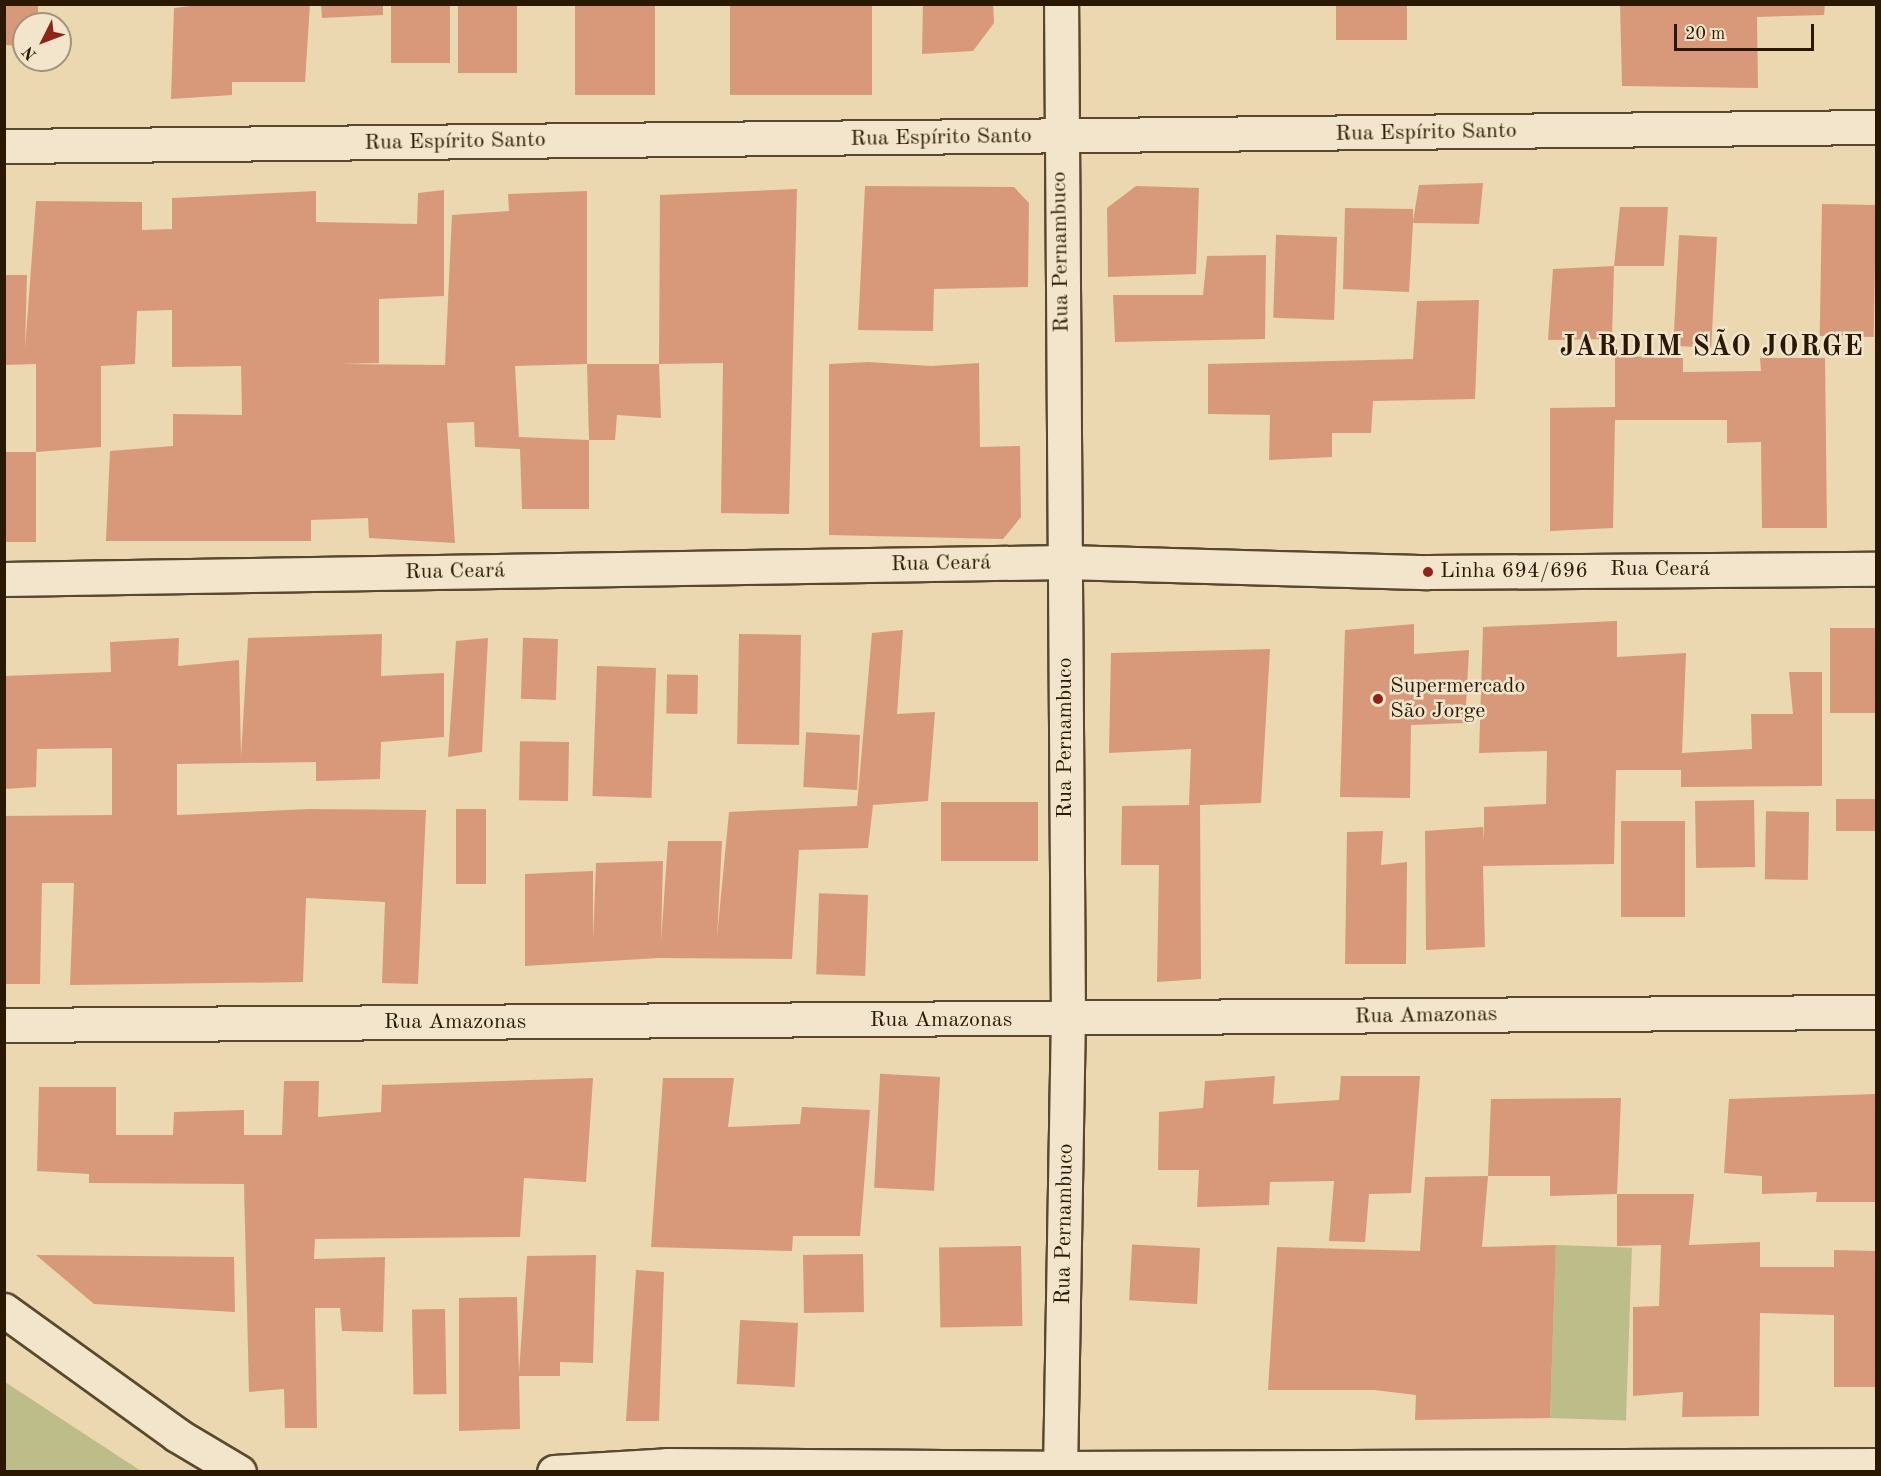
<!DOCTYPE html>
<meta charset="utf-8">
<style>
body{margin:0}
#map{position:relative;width:1881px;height:1476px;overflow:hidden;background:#ebd7b0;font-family:"Old Standard TT",serif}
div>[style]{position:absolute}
.green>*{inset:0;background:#bcbd88;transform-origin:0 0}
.building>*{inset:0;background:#d8997b;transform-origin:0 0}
.roads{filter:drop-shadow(2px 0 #5a482d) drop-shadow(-2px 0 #5a482d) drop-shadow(0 2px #5a482d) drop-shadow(0 -2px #5a482d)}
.street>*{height:33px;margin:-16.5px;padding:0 16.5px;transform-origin:16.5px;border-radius:16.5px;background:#f2e5cc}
.dots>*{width:16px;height:16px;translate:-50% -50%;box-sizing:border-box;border:3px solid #f2e5cc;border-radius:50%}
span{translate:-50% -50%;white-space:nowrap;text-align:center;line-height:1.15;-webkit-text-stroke:5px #f2e5cc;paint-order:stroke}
.street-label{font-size:22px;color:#2a1801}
.poi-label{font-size:22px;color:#2a1801}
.left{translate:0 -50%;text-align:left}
.district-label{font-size:28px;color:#2a1801;font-weight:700;letter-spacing:1.5px}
.frame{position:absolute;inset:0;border:6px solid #2a1801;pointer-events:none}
.north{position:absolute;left:12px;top:12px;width:60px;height:60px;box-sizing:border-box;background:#f2e5cc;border:2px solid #a2937b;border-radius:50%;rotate:228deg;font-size:16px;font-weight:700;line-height:24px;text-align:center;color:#2a1801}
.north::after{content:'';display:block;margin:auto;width:21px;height:27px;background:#8f2418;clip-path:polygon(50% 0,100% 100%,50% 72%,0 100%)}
.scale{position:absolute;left:1674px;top:24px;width:140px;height:27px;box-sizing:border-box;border:3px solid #2a1801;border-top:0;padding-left:8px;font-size:18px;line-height:21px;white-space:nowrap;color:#2a1801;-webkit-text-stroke:4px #f2e5cc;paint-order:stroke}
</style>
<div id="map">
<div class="green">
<div style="left:1556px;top:1245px;width:76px;height:173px;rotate:2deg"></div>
<div style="clip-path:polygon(4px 1382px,5px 1382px,141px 1471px,5px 1471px)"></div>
</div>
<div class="building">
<div style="clip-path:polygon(4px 4px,38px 4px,38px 24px,24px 24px,24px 46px,4px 45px)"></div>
<div style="clip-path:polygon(207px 4px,310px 4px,305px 82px,232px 82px,232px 95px,171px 99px,174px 8px)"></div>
<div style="clip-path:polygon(321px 4px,383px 4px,383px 15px,322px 18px)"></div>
<div style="left:391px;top:4px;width:59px;height:59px"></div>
<div style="left:458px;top:4px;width:59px;height:69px"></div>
<div style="left:575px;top:4px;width:80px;height:91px"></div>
<div style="left:730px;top:4px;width:142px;height:91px"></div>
<div style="clip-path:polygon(923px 4px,993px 4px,994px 23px,973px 51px,922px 54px)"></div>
<div style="left:1336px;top:4px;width:71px;height:36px"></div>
<div style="clip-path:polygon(1620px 4px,1825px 4px,1824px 15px,1757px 17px,1758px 88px,1622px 86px)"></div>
<div style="clip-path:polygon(1483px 183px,1479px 224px,1413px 223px,1409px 292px,1343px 289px,1345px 208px,1413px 209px,1413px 221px,1419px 185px)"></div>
<div style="clip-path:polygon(865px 186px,1014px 187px,1029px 203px,1028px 287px,934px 289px,933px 331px,858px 330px)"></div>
<div style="clip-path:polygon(1136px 186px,1199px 188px,1196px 274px,1108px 277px,1107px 208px)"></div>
<div style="clip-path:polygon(797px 189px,789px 514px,721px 513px,723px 363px,659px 364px,660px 195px)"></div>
<div style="clip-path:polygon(444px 190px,444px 296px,379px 299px,379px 363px,340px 364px,445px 365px,452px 215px,509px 211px,508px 194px,587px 191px,587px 364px,515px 366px,519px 437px,589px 440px,587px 364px,659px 364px,661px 418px,617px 415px,615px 440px,589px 440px,589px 509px,522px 509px,520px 449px,475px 447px,474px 422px,447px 423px,455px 543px,369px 538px,368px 518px,311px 520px,311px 541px,106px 541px,110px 451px,173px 446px,173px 414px,242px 415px,241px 366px,172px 367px,172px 310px,137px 311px,135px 364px,101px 366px,101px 447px,36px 452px,36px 364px,4px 365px,4px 275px,27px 275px,25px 349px,36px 201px,142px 202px,142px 230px,172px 229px,172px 198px,316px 191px,316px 222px,417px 224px,418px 193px)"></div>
<div style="left:1822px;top:204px;width:54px;height:132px;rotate:1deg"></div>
<div style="clip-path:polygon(1620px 207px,1668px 207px,1664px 266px,1614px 266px,1612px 339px,1548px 340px,1553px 269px,1614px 266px)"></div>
<div style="left:1337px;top:237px;width:83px;height:61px;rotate:92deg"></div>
<div style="left:1717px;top:237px;width:111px;height:38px;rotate:93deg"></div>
<div style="clip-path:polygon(1266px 255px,1265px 339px,1115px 342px,1113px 295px,1203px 295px,1207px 256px)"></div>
<div style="clip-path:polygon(1479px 300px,1475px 399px,1373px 401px,1371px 433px,1332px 433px,1332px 457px,1269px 460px,1270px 415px,1208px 414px,1208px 364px,1413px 359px,1417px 301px)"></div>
<div style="clip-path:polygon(1615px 356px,1683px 358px,1683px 372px,1761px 371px,1760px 358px,1825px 358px,1827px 528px,1762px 528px,1761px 442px,1727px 443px,1727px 420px,1615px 420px,1613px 528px,1550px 531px,1550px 408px,1615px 407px)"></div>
<div style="clip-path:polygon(868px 362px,931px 366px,979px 363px,980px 447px,1020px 446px,1021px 517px,1003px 539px,829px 535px,829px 364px)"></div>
<div style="left:4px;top:452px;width:32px;height:90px"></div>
<div style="clip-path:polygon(1617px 621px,1617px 657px,1686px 653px,1682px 753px,1752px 749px,1751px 714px,1793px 714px,1789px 672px,1822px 672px,1822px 786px,1681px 787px,1681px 770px,1616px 770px,1614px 864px,1483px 866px,1485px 947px,1426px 950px,1425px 831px,1483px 827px,1484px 840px,1484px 807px,1546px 804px,1547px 751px,1479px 753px,1483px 627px)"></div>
<div style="clip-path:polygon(1414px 624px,1414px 654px,1469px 650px,1465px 723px,1411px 725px,1410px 798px,1340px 797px,1345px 630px)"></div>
<div style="left:1830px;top:628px;width:46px;height:85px"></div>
<div style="clip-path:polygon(903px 630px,897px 714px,935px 712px,928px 801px,873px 805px,868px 848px,799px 850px,792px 959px,659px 958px,525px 966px,525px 874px,593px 871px,593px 940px,596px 863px,663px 861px,661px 942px,668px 841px,722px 841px,717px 937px,729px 812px,857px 806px,872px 633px)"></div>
<div style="clip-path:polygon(382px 634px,381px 676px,444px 673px,444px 737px,381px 742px,380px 779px,316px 781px,316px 762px,177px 764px,177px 815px,309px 809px,426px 810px,418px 984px,382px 983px,385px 902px,306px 898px,303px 982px,70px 985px,74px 883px,42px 883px,40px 984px,4px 984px,4px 816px,112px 815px,112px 748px,37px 749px,36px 787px,4px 789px,4px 676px,111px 672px,110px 642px,179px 638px,178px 666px,239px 660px,241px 756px,248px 638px)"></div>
<div style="left:801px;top:635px;width:110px;height:62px;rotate:91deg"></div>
<div style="clip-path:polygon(488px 638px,482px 752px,448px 757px,456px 641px)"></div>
<div style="left:558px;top:639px;width:61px;height:35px;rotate:92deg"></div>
<div style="clip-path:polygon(1270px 649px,1261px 803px,1200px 805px,1201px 979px,1157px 982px,1159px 865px,1121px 865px,1122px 806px,1189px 805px,1191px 749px,1109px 753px,1111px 653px)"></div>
<div style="left:597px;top:666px;width:59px;height:130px;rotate:2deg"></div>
<div style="left:698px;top:675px;width:39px;height:31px;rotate:91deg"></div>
<div style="left:860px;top:735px;width:55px;height:54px;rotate:93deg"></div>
<div style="left:569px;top:742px;width:59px;height:49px;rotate:91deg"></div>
<div style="left:1876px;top:799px;width:32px;height:40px;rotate:90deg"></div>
<div style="left:1754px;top:800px;width:67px;height:59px;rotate:89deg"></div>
<div style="left:1038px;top:802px;width:59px;height:97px;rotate:90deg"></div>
<div style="left:486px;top:809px;width:75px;height:30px;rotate:90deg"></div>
<div style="left:1809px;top:812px;width:68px;height:43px;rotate:91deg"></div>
<div style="left:1685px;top:821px;width:96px;height:64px;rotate:90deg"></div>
<div style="clip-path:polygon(1383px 831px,1381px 865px,1407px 862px,1406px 964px,1345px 964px,1347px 832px)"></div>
<div style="left:868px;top:895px;width:81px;height:49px;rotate:92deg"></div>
<div style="clip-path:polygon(1275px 1076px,1273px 1104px,1339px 1100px,1341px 1076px,1420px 1076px,1411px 1193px,1369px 1194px,1365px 1242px,1329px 1241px,1334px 1181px,1270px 1182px,1269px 1205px,1197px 1207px,1199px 1170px,1158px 1170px,1159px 1112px,1203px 1108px,1205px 1081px)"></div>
<div style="left:940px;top:1077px;width:114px;height:60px;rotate:93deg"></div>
<div style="clip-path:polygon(593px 1078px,586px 1182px,524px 1178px,520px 1237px,315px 1239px,314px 1259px,385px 1257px,383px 1332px,342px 1331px,340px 1308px,315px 1308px,317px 1428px,285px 1428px,284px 1389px,249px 1392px,244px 1184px,89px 1183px,89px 1174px,37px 1171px,39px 1087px,116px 1087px,116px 1135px,173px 1135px,174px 1112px,244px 1110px,244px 1135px,282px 1135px,284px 1081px,319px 1081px,318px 1117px,381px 1112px,382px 1085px)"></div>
<div style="clip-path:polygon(663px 1078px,734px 1078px,728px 1127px,800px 1124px,802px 1107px,870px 1110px,860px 1236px,793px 1236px,792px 1251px,651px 1247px)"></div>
<div style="clip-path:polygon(1876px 1094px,1876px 1202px,1816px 1202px,1817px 1192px,1762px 1194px,1762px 1176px,1724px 1173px,1729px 1099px)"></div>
<div style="clip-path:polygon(1621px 1098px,1617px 1194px,1694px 1194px,1689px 1245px,1760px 1242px,1760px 1267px,1834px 1267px,1834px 1250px,1876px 1251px,1876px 1387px,1834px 1387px,1834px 1315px,1760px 1313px,1759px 1416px,1682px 1417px,1683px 1392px,1633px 1396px,1633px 1307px,1659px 1306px,1661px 1245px,1617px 1246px,1617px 1194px,1550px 1196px,1550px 1176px,1488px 1176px,1491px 1099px)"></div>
<div style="clip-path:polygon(1488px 1176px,1482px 1247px,1556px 1245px,1550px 1418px,1415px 1420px,1416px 1395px,1374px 1390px,1268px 1390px,1277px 1247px,1420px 1251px,1425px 1177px)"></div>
<div style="left:1021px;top:1246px;width:80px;height:82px;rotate:89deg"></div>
<div style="left:1200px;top:1248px;width:56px;height:68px;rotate:93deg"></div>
<div style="left:863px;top:1254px;width:58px;height:60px;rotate:89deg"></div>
<div style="clip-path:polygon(36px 1255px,234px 1257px,235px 1312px,94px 1304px)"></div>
<div style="clip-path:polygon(596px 1255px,593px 1363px,560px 1362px,560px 1376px,519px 1376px,520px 1429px,459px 1431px,459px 1298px,517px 1297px,519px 1373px,527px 1256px)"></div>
<div style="clip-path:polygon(636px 1270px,664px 1272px,659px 1421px,626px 1421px)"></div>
<div style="left:445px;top:1309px;width:85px;height:33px;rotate:89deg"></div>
<div style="left:798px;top:1323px;width:64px;height:58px;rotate:93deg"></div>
</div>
<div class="roads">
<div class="street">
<div style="left:4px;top:146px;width:1872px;rotate:-0.58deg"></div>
<div style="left:4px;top:579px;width:1061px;rotate:-0.92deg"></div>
<div style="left:1065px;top:562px;width:363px;rotate:1.6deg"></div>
<div style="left:1428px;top:572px;width:448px;rotate:-0.4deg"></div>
<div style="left:4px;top:1025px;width:1872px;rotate:-0.4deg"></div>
<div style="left:4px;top:1310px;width:213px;rotate:35.8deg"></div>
<div style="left:177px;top:1435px;width:72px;rotate:30.8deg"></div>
<div style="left:554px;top:1472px;width:113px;rotate:-3.5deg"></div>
<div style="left:667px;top:1465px;width:393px;rotate:0.4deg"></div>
<div style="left:1060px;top:1468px;width:816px;rotate:-0.21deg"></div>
<div style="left:1060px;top:1472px;width:452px;rotate:-89deg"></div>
<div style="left:1068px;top:1020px;width:1016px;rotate:-90.39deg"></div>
</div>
</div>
<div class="dots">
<div style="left:1428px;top:572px;background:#8f2418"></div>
<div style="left:1378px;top:699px;background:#8f2418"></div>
</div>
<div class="street-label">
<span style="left:1426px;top:133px;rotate:-1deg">Rua Espírito Santo</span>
<span style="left:941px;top:138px;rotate:-1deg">Rua Espírito Santo</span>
<span style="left:455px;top:142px;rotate:-1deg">Rua Espírito Santo</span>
<span style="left:1061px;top:252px;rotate:-91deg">Rua Pernambuco</span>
<span style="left:941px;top:564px;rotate:-1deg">Rua Ceará</span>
<span style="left:1660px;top:570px">Rua Ceará</span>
<span style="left:455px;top:572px;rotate:-1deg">Rua Ceará</span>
<span style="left:1066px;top:738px;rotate:-90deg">Rua Pernambuco</span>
<span style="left:1426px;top:1016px;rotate:-1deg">Rua Amazonas</span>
<span style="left:941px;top:1021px">Rua Amazonas</span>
<span style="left:455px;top:1023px">Rua Amazonas</span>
<span style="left:1065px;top:1224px;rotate:-89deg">Rua Pernambuco</span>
</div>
<div class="poi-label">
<span class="left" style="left:1440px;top:572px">Linha 694/696</span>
<span class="left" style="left:1390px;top:699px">Supermercado<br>São Jorge</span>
</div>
<div class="district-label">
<span style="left:1712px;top:348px">JARDIM SÃO JORGE</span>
</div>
<div class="frame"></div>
<div class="north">N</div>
<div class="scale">20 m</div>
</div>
